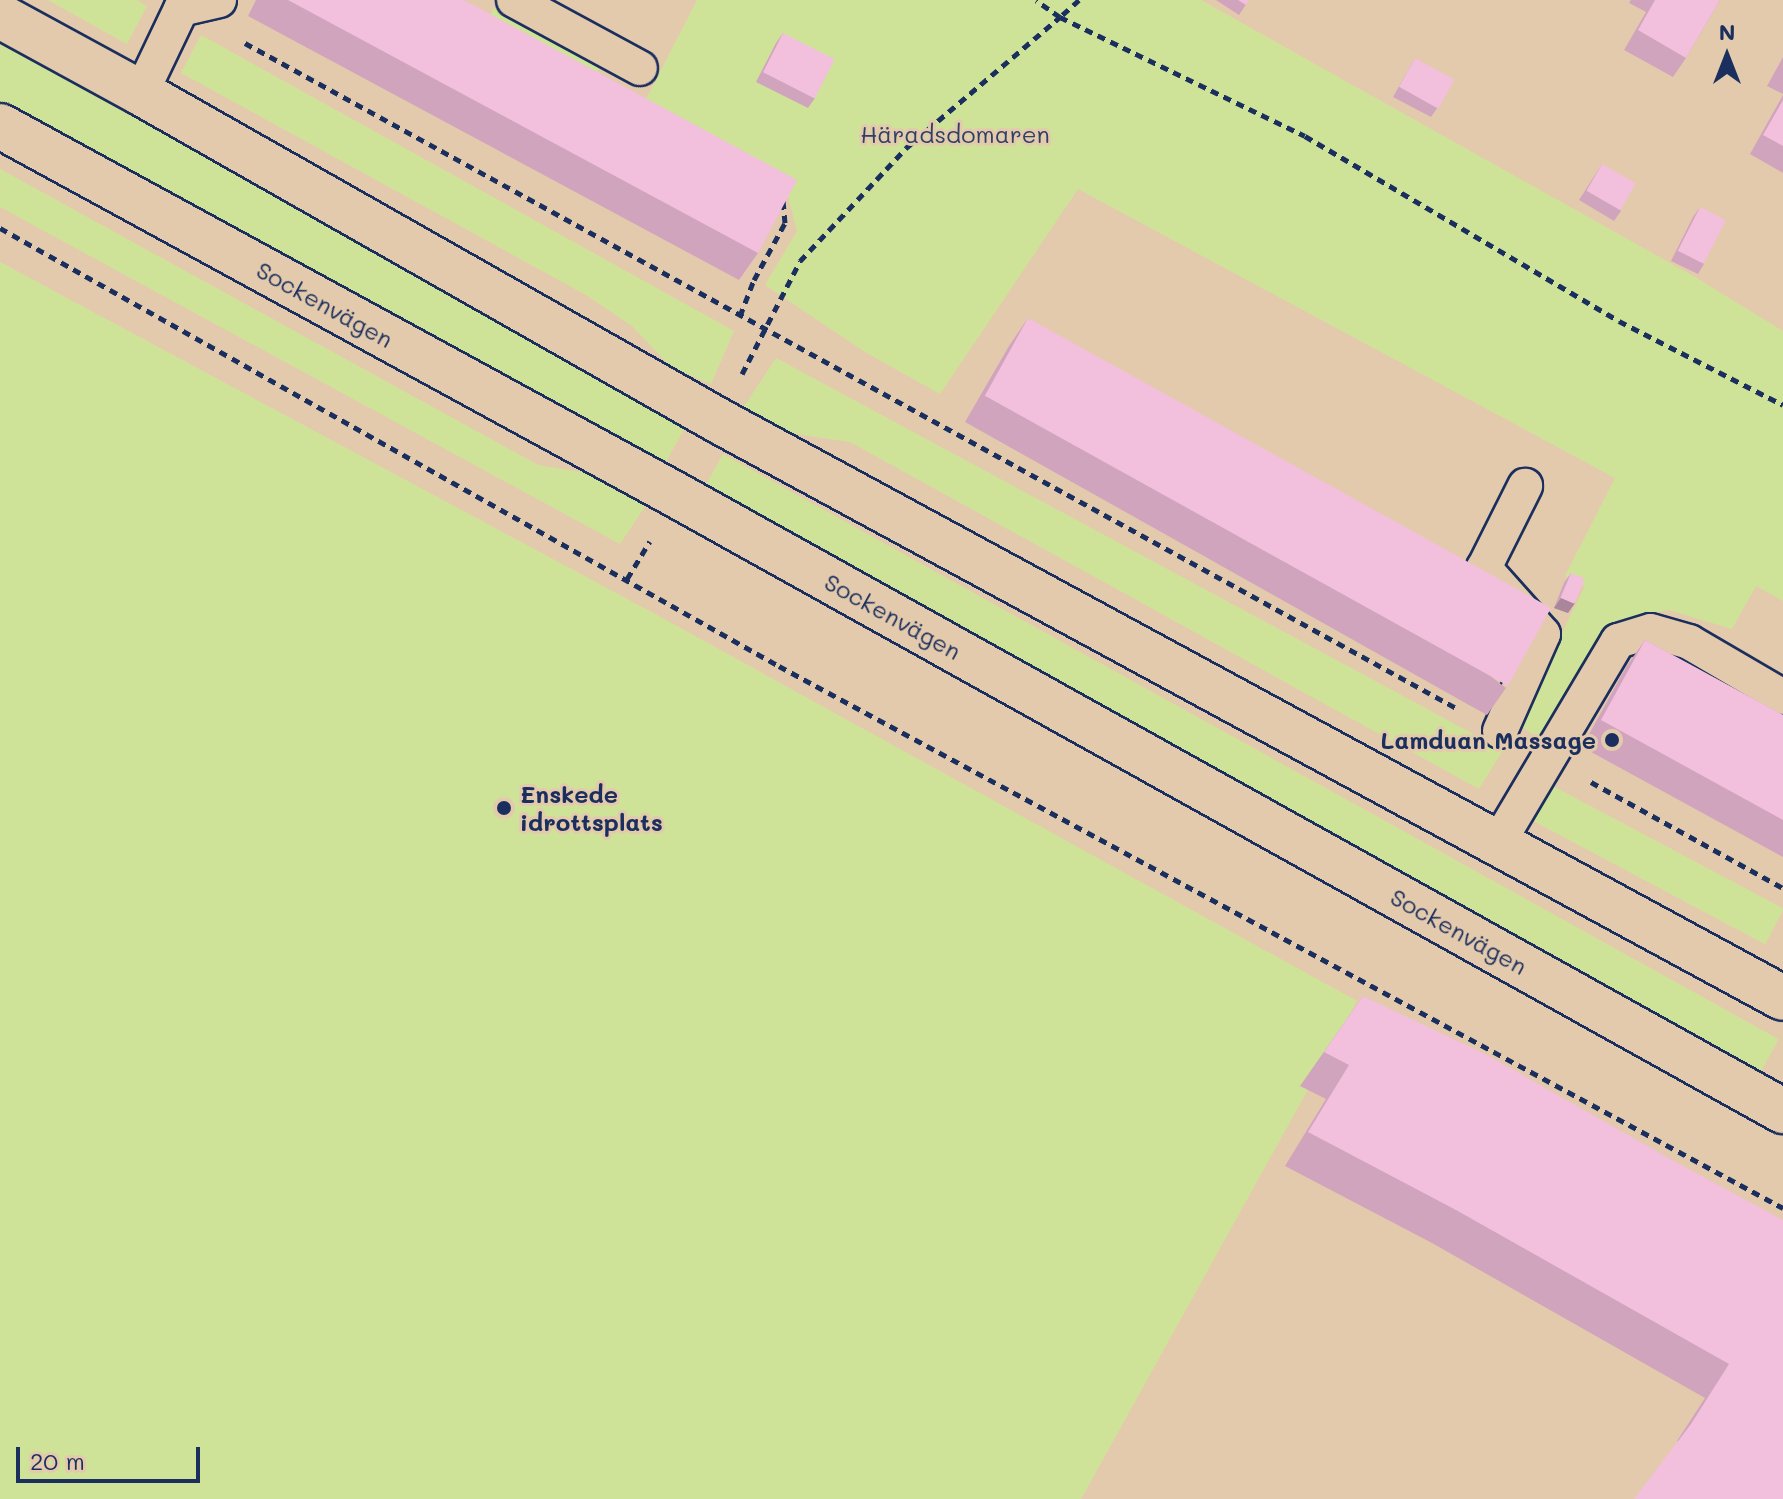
<!DOCTYPE html>
<meta charset="utf-8">
<style>
body{margin:0}
#map{position:relative;width:1783px;height:1499px;overflow:hidden;background:#e4caac;font-family:Mali,sans-serif}
div>[style]{position:absolute}
.green>*{inset:0;background:#cfe398;transform-origin:0 0}
.path>*{height:5px;margin-top:-2.5px;transform-origin:0;background:repeating-linear-gradient(90deg,#1b2f5e 0 8px,transparent 0 14px)}
.roads{filter:drop-shadow(2px 0 #1b2f5e) drop-shadow(-2px 0 #1b2f5e) drop-shadow(0 2px #1b2f5e) drop-shadow(0 -2px #1b2f5e)}
.service>*{height:34px;margin:-17px;padding:0 17px;transform-origin:17px;border-radius:17px;background:#e4caac}
.tertiary>*{height:44px;margin:-22px;padding:0 22px;transform-origin:22px;border-radius:22px;background:#e4caac}
.wall>*{inset:0;background:#d0a4bd}
.shaded-wall>*{inset:0;background:#a9869a}
.building>*{inset:0;background:#f2bfdc;transform-origin:0 0}
.dots>*{width:22px;height:22px;translate:-50% -50%;box-sizing:border-box;border:4px solid #e4caac;border-radius:50%}
span{translate:-50% -50%;white-space:nowrap;text-align:center;line-height:1.15;-webkit-text-stroke:6px #e4caac;paint-order:stroke}
.park-label{font-size:24px;color:#2d4164}
.street-label{font-size:24px;color:#1b2f5e}
.poi-label{font-size:24px;color:#1b2f5e;font-weight:700}
.right{translate:-100% -50%;text-align:right}
.left{translate:0 -50%;text-align:left}
.north{position:absolute;left:1687px;top:16px;width:80px;height:80px;-webkit-text-stroke:6px #e4caac;paint-order:stroke;rotate:0deg;font-size:22px;font-weight:700;line-height:32px;text-align:center;color:#1b2f5e}
.north::after{content:'';display:block;margin:auto;width:28px;height:36px;background:#1b2f5e;clip-path:polygon(50% 0,100% 100%,50% 72%,0 100%)}
.scale{position:absolute;left:16px;top:1447px;width:184px;height:36px;box-sizing:border-box;border:4px solid #1b2f5e;border-top:0;padding-left:10px;font-size:24px;line-height:28px;white-space:nowrap;color:#1b2f5e;-webkit-text-stroke:6px #e4caac;paint-order:stroke}
</style>
<div id="map">
<div class="green">
<div style="clip-path:polygon(48px 0,137px 0,147px 6px,127px 44px)"></div>
<div style="clip-path:polygon(697px 0,1201px 0,1695px 277px,1783px 331px,1783px 601px,1756px 586px,1732px 629px,1669px 610px,1618px 620px,1539px 738px,1517px 724px,1585px 586px,1565px 576px,1615px 478px,1078px 189px,940px 394px,865px 352px,765px 285px,797px 231px,784px 181px,645px 101px)"></div>
<div style="left:494px;top:8px;width:121px;height:11px;rotate:29deg"></div>
<div style="clip-path:polygon(201px 35px,734px 331px,711px 384px,672px 368px,632px 326px,586px 295px,181px 73px)"></div>
<div style="left:0;top:42px;width:786px;height:60px;rotate:29deg"></div>
<div style="clip-path:polygon(0 169px,538px 465px,616px 478px,650px 499px,620px 544px,0 207px)"></div>
<div style="clip-path:polygon(0 262px,657px 615px,1357px 1001px,1081px 1499px,0 1499px)"></div>
<div style="clip-path:polygon(776px 358px,1503px 750px,1479px 789px,850px 442px,789px 433px,743px 408px)"></div>
<div style="left:723px;top:454px;width:1207px;height:43px;rotate:29deg"></div>
<div style="left:1549px;top:784px;width:266px;height:40px;rotate:28deg"></div>
</div>
<div class="path">
<div style="left:1079px;top:0;width:25px;rotate:138deg"></div>
<div style="left:1060px;top:17px;width:272px;rotate:25.9deg"></div>
<div style="left:1305px;top:136px;width:364px;rotate:30.5deg"></div>
<div style="left:1619px;top:321px;width:184px;rotate:27.1deg"></div>
<div style="left:245px;top:43px;width:1382px;rotate:28.77deg"></div>
<div style="left:0;top:228px;width:894px;rotate:29.35deg"></div>
<div style="left:779px;top:666px;width:1141px;rotate:28.36deg"></div>
<div style="left:740px;top:316px;width:39px;rotate:-69deg"></div>
<div style="left:754px;top:280px;width:65px;rotate:-61.5deg"></div>
<div style="left:785px;top:223px;width:23px;rotate:-95deg"></div>
<div style="left:742px;top:374px;width:127px;rotate:-62.8deg"></div>
<div style="left:800px;top:261px;width:155px;rotate:-46.8deg"></div>
<div style="left:906px;top:148px;width:202px;rotate:-40.4deg"></div>
<div style="left:1060px;top:17px;width:29px;rotate:-145deg"></div>
<div style="left:627px;top:579px;width:44px;rotate:-58.8deg"></div>
<div style="left:1591px;top:782px;width:219px;rotate:28.9deg"></div>
</div>
<div class="roads">
<div class="service">
<div style="left:514px;top:0;width:143px;rotate:28.4deg"></div>
<div style="left:141px;top:93px;width:93px;rotate:-64.5deg"></div>
<div style="left:181px;top:9px;width:39px;rotate:-13deg"></div>
<div style="left:1500px;top:731px;width:106px;rotate:-66.1deg"></div>
<div style="left:1543px;top:634px;width:89px;rotate:-131.8deg"></div>
<div style="left:1484px;top:568px;width:92px;rotate:-63.4deg"></div>
<div style="left:1498px;top:843px;width:235px;rotate:-59.3deg"></div>
<div style="left:1618px;top:641px;width:34px;rotate:-17deg"></div>
<div style="left:1651px;top:631px;width:40px;rotate:16deg"></div>
<div style="left:1689px;top:642px;width:109px;rotate:30.3deg"></div>
</div>
<div class="tertiary">
<div style="left:0;top:16px;width:161px;rotate:28.6deg"></div>
<div style="left:141px;top:93px;width:665px;rotate:29.57deg"></div>
<div style="left:719px;top:421px;width:1210px;rotate:28.47deg"></div>
<div style="left:0;top:126px;width:772px;rotate:28.62deg"></div>
<div style="left:678px;top:496px;width:1265px;rotate:29.1deg"></div>
</div>
</div>
<div class="wall">
<div style="clip-path:polygon(256px 0,464px 0,758px 253px,739px 280px,248px 16px)"></div>
<div style="clip-path:polygon(1216px 0,1249px 0,1239px 15px)"></div>
<div style="clip-path:polygon(1631px 0,1720px 0,1686px 58px,1673px 77px,1624px 50px,1646px 12px,1629px 3px)"></div>
<div style="clip-path:polygon(783px 33px,815px 98px,808px 108px,756px 82px,776px 43px)"></div>
<div style="clip-path:polygon(1783px 57px,1783px 94px,1767px 86px)"></div>
<div style="clip-path:polygon(1415px 58px,1438px 107px,1431px 117px,1393px 97px)"></div>
<div style="clip-path:polygon(1783px 95px,1783px 173px,1750px 154px)"></div>
<div style="clip-path:polygon(1602px 164px,1621px 211px,1614px 221px,1579px 200px)"></div>
<div style="clip-path:polygon(1700px 207px,1704px 264px,1698px 274px,1671px 261px,1693px 217px)"></div>
<div style="clip-path:polygon(1028px 318px,1506px 688px,1487px 715px,965px 422px,1009px 346px)"></div>
<div style="clip-path:polygon(1571px 573px,1575px 603px,1568px 613px,1554px 608px,1564px 583px)"></div>
<div style="clip-path:polygon(1645px 640px,1783px 715px,1783px 857px,1582px 747px,1626px 667px)"></div>
<div style="clip-path:polygon(1363px 996px,1672px 1160px,1783px 1499px,1677px 1441px,1705px 1398px,1432px 1243px,1285px 1166px,1326px 1099px,1300px 1086px)"></div>
</div>
<div class="shaded-wall">
<div style="clip-path:polygon(1561px 598px,1575px 603px,1568px 613px,1554px 608px)"></div>
</div>
<div class="building">
<div style="clip-path:polygon(288px 0,464px 0,797px 180px,758px 253px)"></div>
<div style="clip-path:polygon(1238px 0,1249px 0,1246px 5px)"></div>
<div style="clip-path:polygon(1655px 0,1720px 0,1686px 58px,1638px 30px)"></div>
<div style="left:783px;top:33px;width:58px;height:44px;rotate:27deg"></div>
<div style="left:1415px;top:58px;width:45px;height:33px;rotate:29deg"></div>
<div style="clip-path:polygon(1783px 100px,1783px 146px,1763px 135px)"></div>
<div style="left:1602px;top:164px;width:39px;height:31px;rotate:30deg"></div>
<div style="left:1700px;top:207px;width:29px;height:49px;rotate:27deg"></div>
<div style="left:1028px;top:318px;width:598px;height:89px;rotate:29deg"></div>
<div style="left:1571px;top:573px;width:15px;height:27px;rotate:23deg"></div>
<div style="clip-path:polygon(1645px 640px,1783px 715px,1783px 820px,1601px 720px)"></div>
<div style="clip-path:polygon(1363px 996px,1491px 1057px,1672px 1160px,1783px 1220px,1783px 1499px,1634px 1499px,1691px 1424px,1729px 1364px,1456px 1210px,1308px 1132px,1349px 1065px,1324px 1052px)"></div>
</div>
<div class="dots">
<div style="left:1612px;top:740px;background:#1b2f5e"></div>
<div style="left:504px;top:808px;background:#1b2f5e"></div>
</div>
<div class="park-label">
<span style="left:955px;top:134px">Häradsdomaren</span>
</div>
<div class="street-label">
<span style="left:325px;top:304px;rotate:29deg">Sockenvägen</span>
<span style="left:893px;top:616px;rotate:29deg">Sockenvägen</span>
<span style="left:1459px;top:931px;rotate:29deg">Sockenvägen</span>
</div>
<div class="poi-label">
<span class="right" style="left:1596px;top:740px">Lamduan Massage</span>
<span class="left" style="left:520px;top:808px">Enskede<br>idrottsplats</span>
</div>
<div class="north">N</div>
<div class="scale">20 m</div>
</div>
